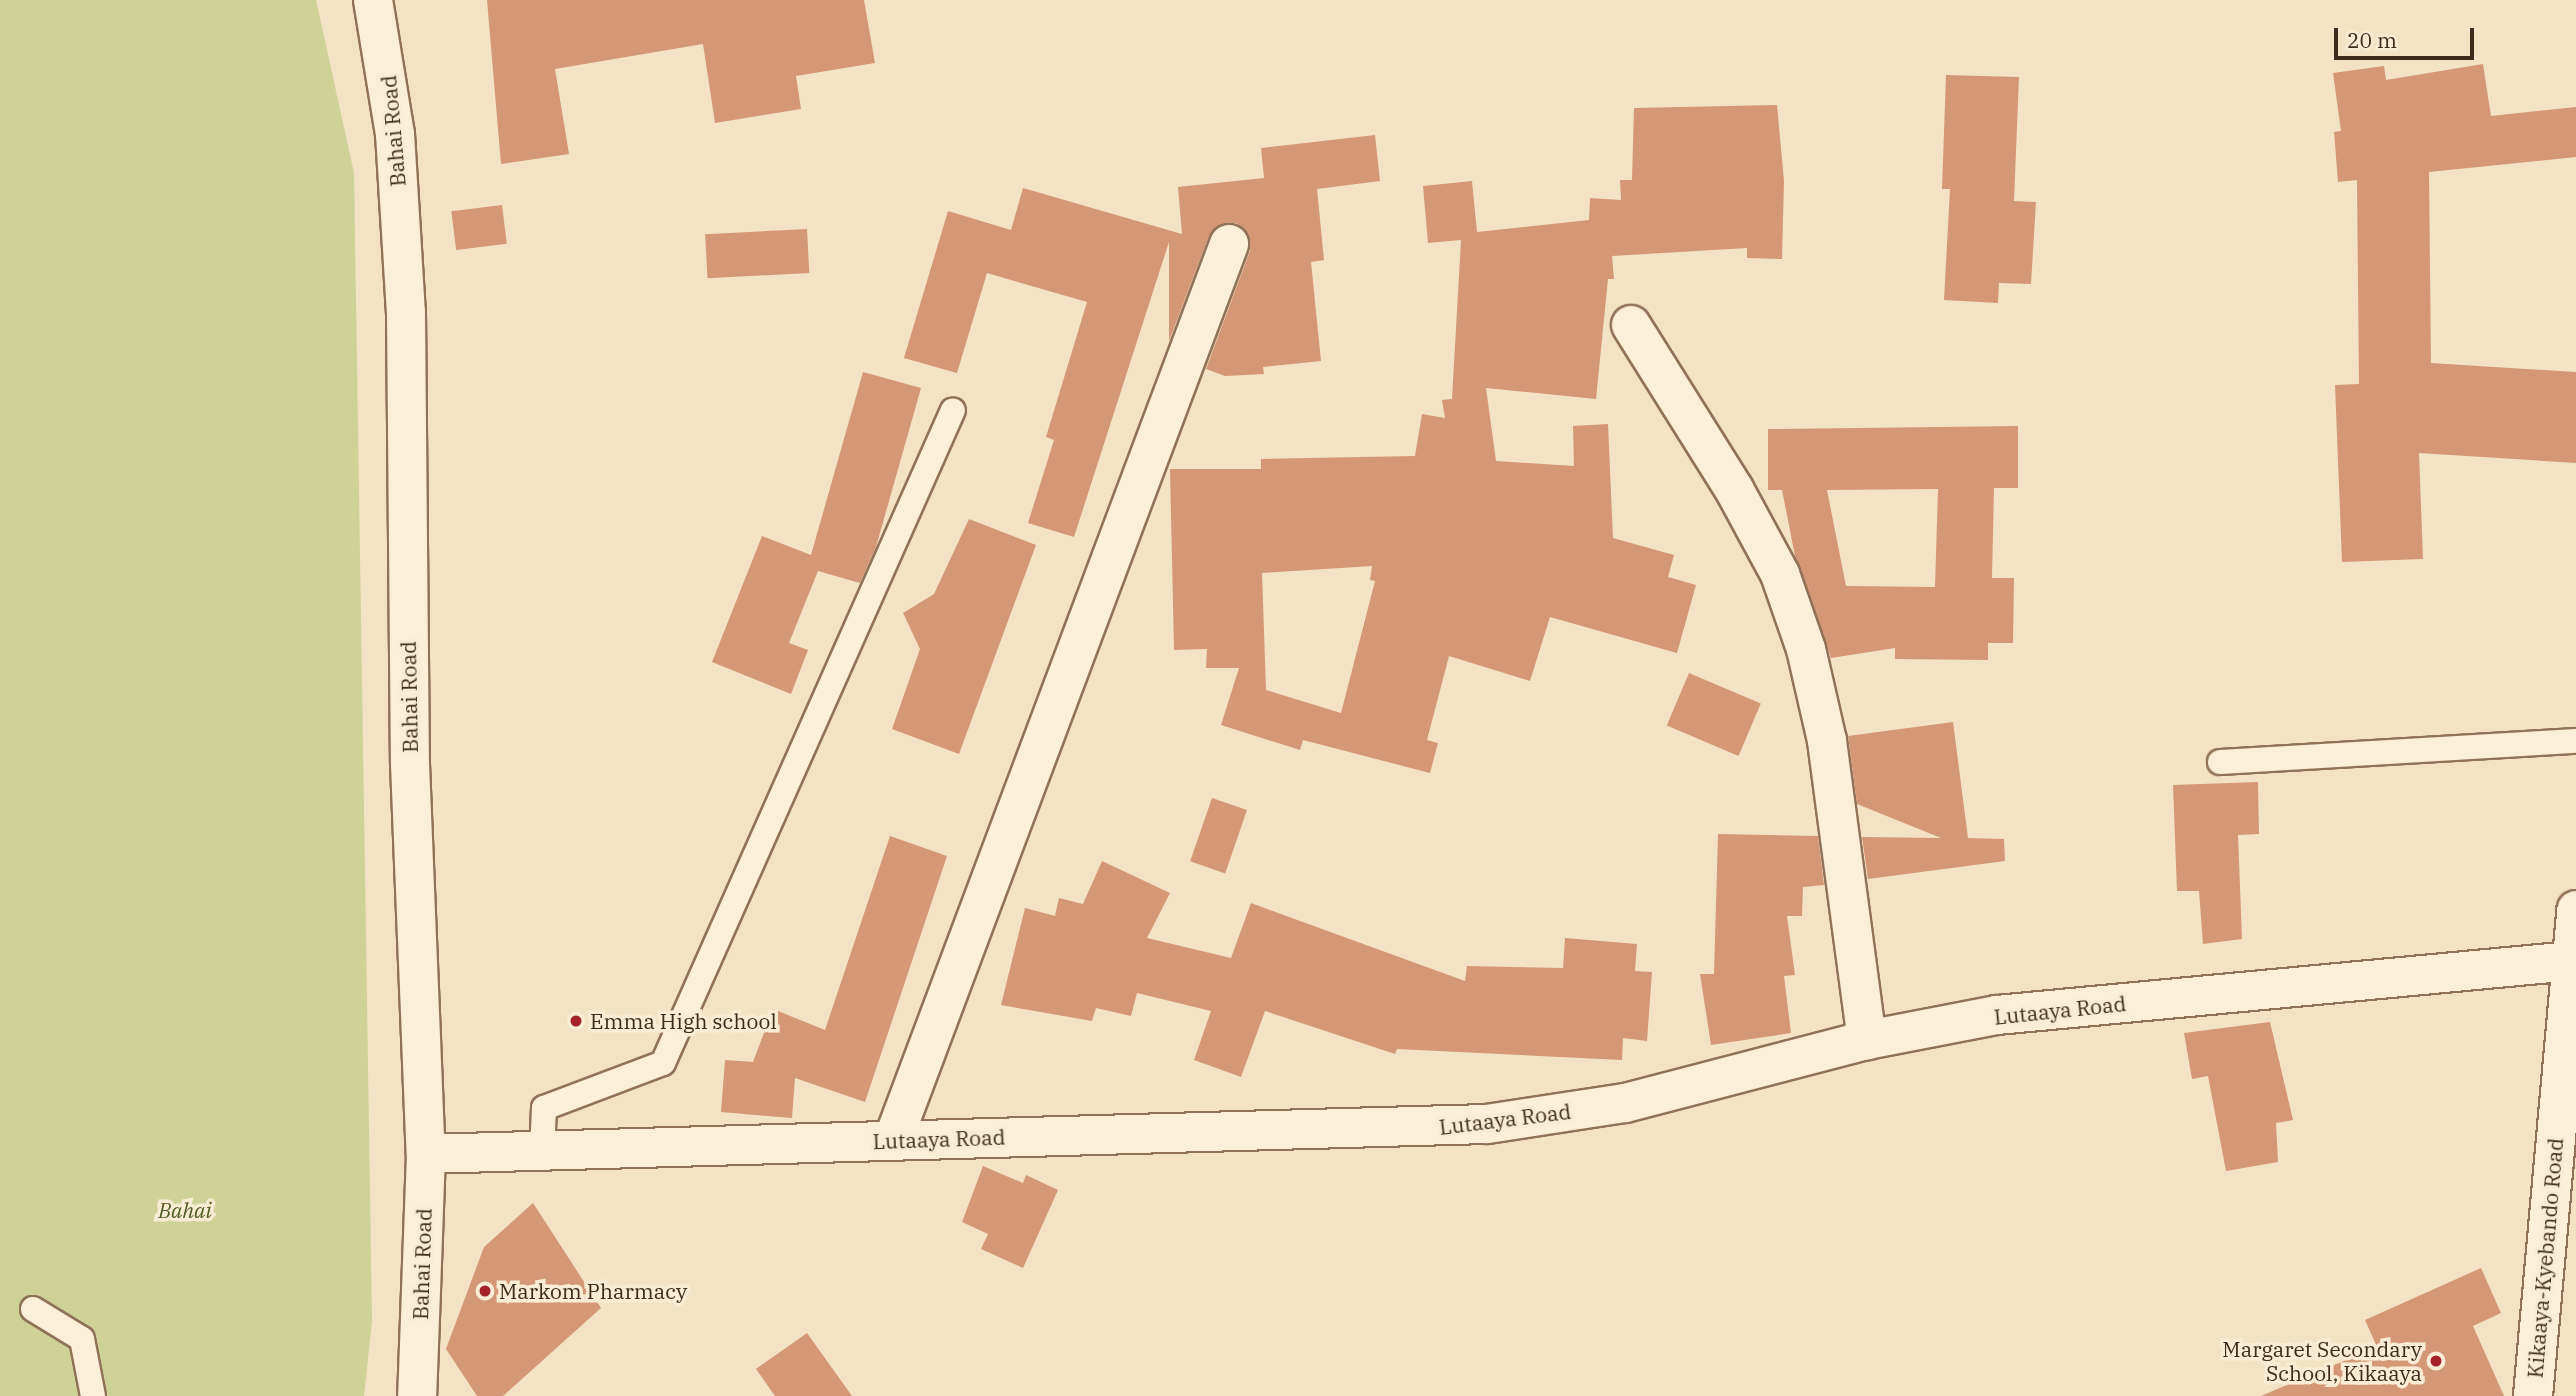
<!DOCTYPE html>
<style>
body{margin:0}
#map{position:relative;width:2576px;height:1396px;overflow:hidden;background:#f3e2c4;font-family:"IBM Plex Serif",serif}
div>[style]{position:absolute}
.green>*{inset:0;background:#cfd296}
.building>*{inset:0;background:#d49876;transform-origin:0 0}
.roads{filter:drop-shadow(2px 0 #907258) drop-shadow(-2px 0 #907258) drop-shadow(0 2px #907258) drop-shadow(0 -2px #907258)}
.lane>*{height:24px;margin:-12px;padding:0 12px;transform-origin:12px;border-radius:12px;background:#fcefd9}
.street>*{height:38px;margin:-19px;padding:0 19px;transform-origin:19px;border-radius:19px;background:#fcefd9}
.secondary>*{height:38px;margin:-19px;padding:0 19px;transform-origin:19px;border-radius:19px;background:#fcefd9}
.dots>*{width:19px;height:19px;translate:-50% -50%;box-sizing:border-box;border:4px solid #f9ecd5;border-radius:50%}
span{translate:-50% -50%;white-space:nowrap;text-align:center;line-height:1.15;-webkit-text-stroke:7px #f9ecd5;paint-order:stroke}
.street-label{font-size:21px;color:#3e2b1d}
.poi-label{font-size:21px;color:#3e2b1d}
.left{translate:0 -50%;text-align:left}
.right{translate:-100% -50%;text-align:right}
.park-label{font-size:21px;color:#515d22;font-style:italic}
.scale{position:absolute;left:2334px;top:28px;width:140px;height:32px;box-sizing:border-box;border:4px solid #3e2b1d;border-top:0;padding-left:9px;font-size:21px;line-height:24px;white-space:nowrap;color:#3e2b1d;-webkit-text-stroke:5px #f9ecd5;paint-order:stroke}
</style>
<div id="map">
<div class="green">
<div style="clip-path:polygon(0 0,316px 0,354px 173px,372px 1321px,364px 1396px,0 1396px)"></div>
</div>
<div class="building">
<div style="clip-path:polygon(487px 0,864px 0,875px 63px,796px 76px,801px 109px,715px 123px,703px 44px,555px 69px,569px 154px,501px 164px)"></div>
<div style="clip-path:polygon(2483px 64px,2491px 116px,2576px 107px,2576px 157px,2429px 172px,2431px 363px,2576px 372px,2576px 463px,2419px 453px,2423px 559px,2342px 562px,2335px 385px,2359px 384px,2357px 180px,2338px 182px,2334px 132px,2341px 131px,2333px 73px,2384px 66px,2386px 80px)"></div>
<div style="clip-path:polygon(1946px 75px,2019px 77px,2014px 201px,2036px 202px,2031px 284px,1999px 283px,1998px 303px,1944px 300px,1950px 189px,1942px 189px)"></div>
<div style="clip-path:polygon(evenodd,1777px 105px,1784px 181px,1782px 259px,1747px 258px,1747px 248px,1612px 256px,1614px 279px,1608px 279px,1596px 399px,1486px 388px,1496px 461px,1574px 466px,1573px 426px,1608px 424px,1613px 538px,1674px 555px,1668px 577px,1696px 585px,1677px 653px,1550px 617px,1530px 681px,1449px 656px,1427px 740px,1438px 743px,1430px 773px,1303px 740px,1300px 750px,1221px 725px,1239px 668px,1206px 668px,1207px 649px,1174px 650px,1170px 469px,1261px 469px,1261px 459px,1415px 456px,1422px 414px,1445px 418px,1442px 400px,1452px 399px,1461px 240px,1428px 243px,1423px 186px,1472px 181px,1477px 232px,1589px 220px,1590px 198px,1621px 200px,1620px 180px,1632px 180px,1634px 108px,1777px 105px,1372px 566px,1370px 580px,1375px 581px,1341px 713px,1266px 690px,1262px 573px,1372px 566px)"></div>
<div style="clip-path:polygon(1375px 135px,1380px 181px,1317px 189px,1324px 260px,1311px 262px,1321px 361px,1263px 367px,1264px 374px,1225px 376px,1206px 369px,1250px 251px,1246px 231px,1236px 223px,1225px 223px,1209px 236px,1169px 341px,1169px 242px,1074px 537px,1028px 523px,1054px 440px,1046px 437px,1087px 302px,987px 273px,957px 373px,904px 358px,948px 211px,1011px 230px,1023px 188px,1182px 234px,1178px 187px,1264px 178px,1261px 148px)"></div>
<div style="left:502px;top:205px;width:39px;height:51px;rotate:83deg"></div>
<div style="left:807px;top:229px;width:44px;height:102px;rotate:87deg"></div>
<div style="clip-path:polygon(863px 372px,921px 388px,876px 547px,860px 583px,818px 571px,789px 643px,808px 650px,791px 694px,712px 662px,762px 536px,811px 555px)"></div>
<div style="clip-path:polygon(evenodd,2018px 426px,2018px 488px,1994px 488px,1992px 578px,2014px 578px,2013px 643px,1988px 643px,1988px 660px,1895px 659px,1895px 648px,1831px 658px,1795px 556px,1782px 490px,1768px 490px,1768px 429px,2018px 426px,1938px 489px,1935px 587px,1846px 586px,1827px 490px,1938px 489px)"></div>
<div style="clip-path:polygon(969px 519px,1036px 545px,959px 754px,892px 729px,920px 649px,903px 613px,934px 594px)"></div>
<div style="left:1689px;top:673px;width:78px;height:57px;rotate:23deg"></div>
<div style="clip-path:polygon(1953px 722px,1968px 838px,2004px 839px,2005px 861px,1868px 879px,1862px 837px,1941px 838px,1857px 804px,1848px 736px)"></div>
<div style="clip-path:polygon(2258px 782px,2259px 834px,2238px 835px,2242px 939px,2203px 944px,2199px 891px,2177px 891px,2173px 785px)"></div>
<div style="left:1212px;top:798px;width:37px;height:67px;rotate:19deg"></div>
<div style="clip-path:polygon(1718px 834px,1818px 836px,1824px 885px,1803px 887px,1802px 916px,1787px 916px,1795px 975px,1784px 976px,1791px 1033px,1711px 1045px,1700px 974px,1714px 974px)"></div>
<div style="clip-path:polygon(890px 836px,947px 856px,865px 1102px,795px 1078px,792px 1118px,721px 1112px,725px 1060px,753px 1062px,773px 1009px,825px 1030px)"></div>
<div style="clip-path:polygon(1102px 861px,1170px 893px,1147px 938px,1231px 958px,1251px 903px,1465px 981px,1467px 966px,1563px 968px,1565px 938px,1637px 944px,1635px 971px,1652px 972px,1647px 1041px,1623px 1038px,1622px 1060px,1397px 1049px,1395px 1054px,1265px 1011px,1241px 1077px,1194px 1060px,1211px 1011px,1137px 993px,1131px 1016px,1096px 1008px,1092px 1021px,1001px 1005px,1025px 908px,1055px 916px,1059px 898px,1083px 904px)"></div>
<div style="clip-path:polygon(2270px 1022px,2293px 1120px,2276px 1123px,2278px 1162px,2226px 1171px,2208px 1076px,2192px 1079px,2184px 1033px)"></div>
<div style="clip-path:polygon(983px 1166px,1023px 1183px,1026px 1175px,1058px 1190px,1023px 1268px,981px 1249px,988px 1234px,962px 1222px)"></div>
<div style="clip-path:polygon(533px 1203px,601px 1308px,503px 1396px,477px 1396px,446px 1349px,484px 1247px)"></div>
<div style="clip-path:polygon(2481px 1268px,2501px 1313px,2473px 1326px,2504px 1396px,2261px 1396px,2377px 1347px,2365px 1320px)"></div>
<div style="clip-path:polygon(807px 1333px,852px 1396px,775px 1396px,756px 1369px)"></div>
</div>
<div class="roads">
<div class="lane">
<div style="left:2220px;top:762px;width:357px;rotate:-3.4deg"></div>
<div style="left:542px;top:1152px;width:44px;rotate:-87.4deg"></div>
<div style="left:544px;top:1108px;width:127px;rotate:-20.7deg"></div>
<div style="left:663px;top:1063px;width:714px;rotate:-66.05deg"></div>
<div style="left:33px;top:1309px;width:57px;rotate:31.5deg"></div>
<div style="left:82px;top:1339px;width:58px;rotate:79.1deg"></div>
</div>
<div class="street">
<div style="left:1631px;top:325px;width:194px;rotate:57.9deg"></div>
<div style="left:1734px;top:489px;width:97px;rotate:61.6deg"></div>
<div style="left:1780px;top:574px;width:79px;rotate:70.9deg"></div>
<div style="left:1806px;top:649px;width:94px;rotate:77.1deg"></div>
<div style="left:1827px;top:741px;width:302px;rotate:82.4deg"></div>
<div style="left:893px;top:1140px;width:957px;rotate:-69.44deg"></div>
<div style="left:426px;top:1154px;width:1061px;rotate:-1.62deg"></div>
<div style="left:1487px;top:1124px;width:140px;rotate:-8.7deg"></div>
<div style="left:1625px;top:1103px;width:250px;rotate:-14.6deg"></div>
<div style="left:1867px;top:1040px;width:132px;rotate:-10.9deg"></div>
<div style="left:1997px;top:1015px;width:577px;rotate:-5.37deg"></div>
<div style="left:2533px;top:1396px;width:488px;rotate:-84.9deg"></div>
</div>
<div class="secondary">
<div style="left:373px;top:0;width:136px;rotate:80.7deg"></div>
<div style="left:395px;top:134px;width:178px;rotate:86.5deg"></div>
<div style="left:406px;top:312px;width:452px;rotate:89.5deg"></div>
<div style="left:410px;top:764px;width:390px;rotate:87.7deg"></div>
<div style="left:426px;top:1154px;width:242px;rotate:92.1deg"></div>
</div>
</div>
<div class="dots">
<div style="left:576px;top:1021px;background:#a5222a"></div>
<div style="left:485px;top:1291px;background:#a5222a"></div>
<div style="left:2436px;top:1361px;background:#a5222a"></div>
</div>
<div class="street-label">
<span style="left:393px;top:131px;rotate:-95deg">Bahai Road</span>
<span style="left:409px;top:697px;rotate:-91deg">Bahai Road</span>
<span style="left:2060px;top:1010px;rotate:-6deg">Lutaaya Road</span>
<span style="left:1505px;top:1119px;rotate:-7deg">Lutaaya Road</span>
<span style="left:939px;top:1139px;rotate:-2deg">Lutaaya Road</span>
<span style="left:2545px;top:1258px;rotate:-85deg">Kikaaya-Kyebando Road</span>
<span style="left:422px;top:1264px;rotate:-88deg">Bahai Road</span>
</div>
<div class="poi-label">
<span class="left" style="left:590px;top:1021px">Emma High school</span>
<span class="left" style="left:499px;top:1291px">Markom Pharmacy</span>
<span class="right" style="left:2422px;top:1361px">Margaret Secondary<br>School, Kikaaya</span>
</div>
<div class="park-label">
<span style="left:185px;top:1210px">Bahai</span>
</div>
<div class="scale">20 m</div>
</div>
